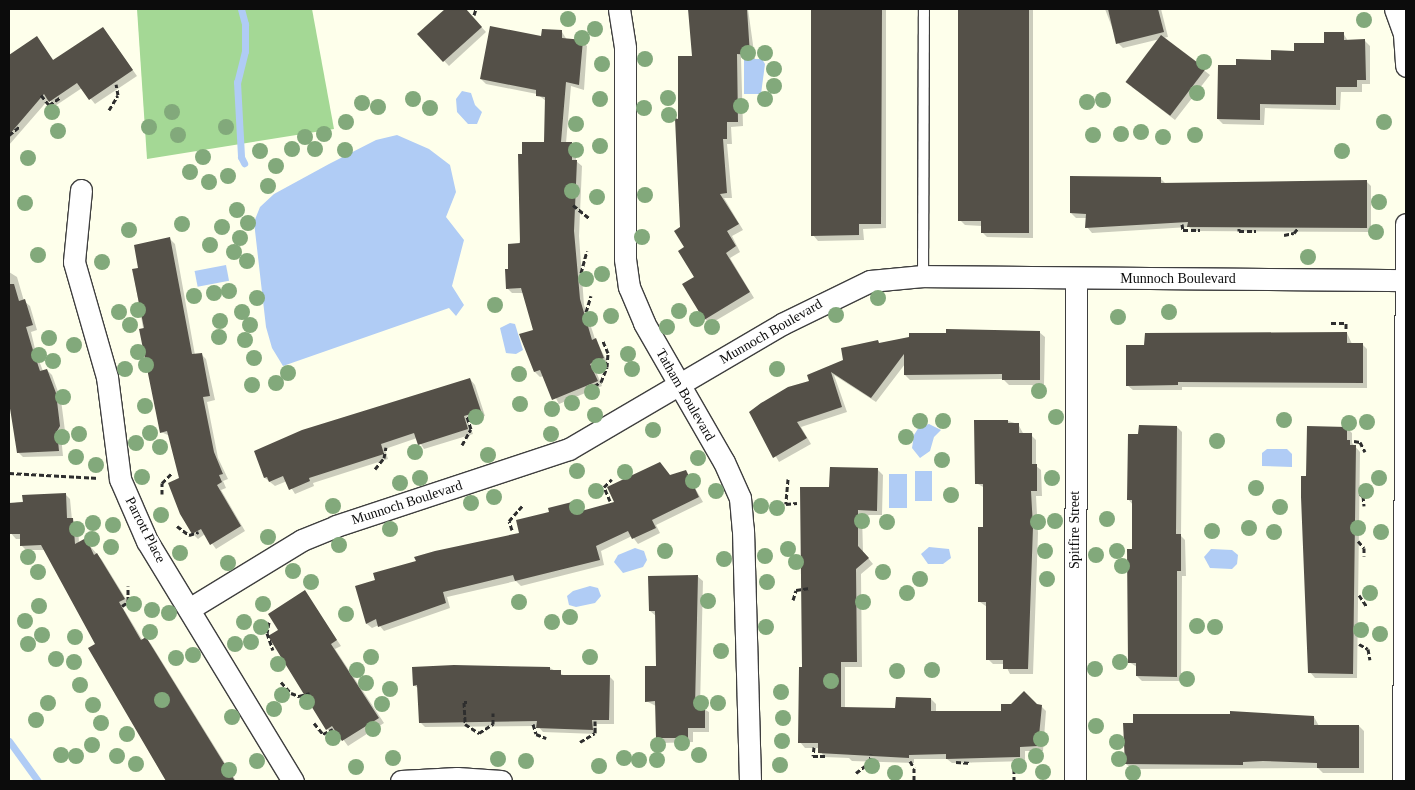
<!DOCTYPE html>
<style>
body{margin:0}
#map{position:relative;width:1415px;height:790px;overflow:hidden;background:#feffeb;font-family:Georgia,serif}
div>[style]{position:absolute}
.forest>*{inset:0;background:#a4d895}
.water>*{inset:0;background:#b0ccf5;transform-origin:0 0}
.shadow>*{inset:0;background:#0003}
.stream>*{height:7px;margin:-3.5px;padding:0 3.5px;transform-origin:3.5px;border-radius:3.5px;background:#b0ccf5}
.building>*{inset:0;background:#545048;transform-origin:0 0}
.path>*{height:3px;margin-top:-1.5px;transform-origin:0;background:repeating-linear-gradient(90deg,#2e2e2e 0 5px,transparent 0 7.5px)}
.roads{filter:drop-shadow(1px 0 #3f3f3f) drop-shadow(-1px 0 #3f3f3f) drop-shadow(0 1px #3f3f3f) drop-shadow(0 -1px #3f3f3f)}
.service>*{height:10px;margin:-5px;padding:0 5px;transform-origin:5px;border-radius:5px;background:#fff}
.minor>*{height:21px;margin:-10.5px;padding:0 10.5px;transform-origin:10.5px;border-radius:10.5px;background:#fff}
.trees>*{width:16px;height:16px;margin:-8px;border-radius:50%;background:#82a97b}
span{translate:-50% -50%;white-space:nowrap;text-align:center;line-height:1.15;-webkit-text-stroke:5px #fff;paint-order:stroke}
.street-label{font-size:14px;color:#0c0c0c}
.frame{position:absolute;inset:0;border:10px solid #0c0c0c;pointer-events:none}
</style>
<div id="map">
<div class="forest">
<div style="clip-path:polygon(137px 9px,312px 9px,334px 129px,147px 159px)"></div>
</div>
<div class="water">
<div style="clip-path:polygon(744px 59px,762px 59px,765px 64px,761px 94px,744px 94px)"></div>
<div style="clip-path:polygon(462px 91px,471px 93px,475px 105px,482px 112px,477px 124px,468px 124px,457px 112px,456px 99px)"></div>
<div style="clip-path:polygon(397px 135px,429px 149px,450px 165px,456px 192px,446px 217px,464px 240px,452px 286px,464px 305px,456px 316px,449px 308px,283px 366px,272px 348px,266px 327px,254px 222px,260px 207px,274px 194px,329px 164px,376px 140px)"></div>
<div style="left:226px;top:265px;width:16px;height:32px;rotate:79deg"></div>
<div style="clip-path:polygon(510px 323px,515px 324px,523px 350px,516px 354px,506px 353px,500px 328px)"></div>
<div style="clip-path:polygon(929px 424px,941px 430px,934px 437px,930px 451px,920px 458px,912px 448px,914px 435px,919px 427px)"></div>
<div style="clip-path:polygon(1267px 449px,1287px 449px,1292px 454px,1292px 467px,1262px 466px,1262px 453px)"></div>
<div style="left:915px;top:471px;width:17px;height:30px"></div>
<div style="left:889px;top:474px;width:18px;height:34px"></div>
<div style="clip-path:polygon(929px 547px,949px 549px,951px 558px,943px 564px,928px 564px,921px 554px)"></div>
<div style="clip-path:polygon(635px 548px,644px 551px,647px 560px,643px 567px,623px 573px,614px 562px,618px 555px)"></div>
<div style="clip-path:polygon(1211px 549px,1232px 550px,1238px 555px,1237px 564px,1232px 569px,1210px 568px,1204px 557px)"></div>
<div style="clip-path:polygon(590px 586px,598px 588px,601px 596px,595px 603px,576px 607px,569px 605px,567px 596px,573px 591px)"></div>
</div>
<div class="shadow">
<div style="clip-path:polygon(447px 9px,465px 9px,486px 32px,449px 66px,419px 34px)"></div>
<div style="clip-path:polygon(689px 9px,748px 9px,755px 59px,741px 58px,743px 126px,731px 127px,732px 144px,727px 144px,732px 198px,724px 198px,743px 230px,732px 236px,740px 252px,730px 258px,754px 298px,710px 324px,705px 319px,681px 228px,679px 120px,693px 57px)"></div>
<div style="clip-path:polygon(812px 9px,886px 9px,886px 228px,863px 229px,864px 240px,818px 241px,813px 235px)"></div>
<div style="clip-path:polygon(959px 9px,1033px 9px,1033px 238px,987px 237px,982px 232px,982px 226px,965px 225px,960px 220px)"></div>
<div style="clip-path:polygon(1105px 9px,1161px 9px,1168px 37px,1163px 38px,1210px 75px,1175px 120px,1132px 87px,1160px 39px,1123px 48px,1118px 43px)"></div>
<div style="clip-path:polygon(103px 28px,137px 76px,95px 104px,82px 88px,55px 106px,49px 99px,9px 145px,9px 56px,37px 38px,54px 61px)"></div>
<div style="clip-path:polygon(562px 32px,567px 40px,582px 41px,587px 46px,584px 90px,571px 86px,566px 143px,576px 148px,576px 161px,582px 166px,579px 236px,584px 305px,595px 339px,608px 363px,595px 369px,602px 386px,559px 404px,544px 376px,540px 377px,535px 372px,521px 335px,534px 331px,524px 293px,512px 293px,507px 288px,546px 143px,546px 101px,537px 94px,486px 84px,481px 79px,542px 38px)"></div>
<div style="clip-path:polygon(1343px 33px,1348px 41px,1365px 41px,1370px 46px,1370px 84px,1362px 84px,1362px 92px,1341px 92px,1340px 110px,1265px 108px,1264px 125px,1223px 124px,1218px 119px,1237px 66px,1272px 61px,1325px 44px)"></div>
<div style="clip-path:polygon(1160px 178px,1166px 184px,1366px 181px,1371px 186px,1371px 232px,1194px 231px,1189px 227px,1092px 233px,1087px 227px,1087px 218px,1076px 218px,1071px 213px)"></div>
<div style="clip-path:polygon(170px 239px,175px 244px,195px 355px,201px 354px,206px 359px,215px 400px,207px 402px,218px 458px,228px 479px,223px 481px,226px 488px,221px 490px,245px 531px,216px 549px,205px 534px,198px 539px,193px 534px,181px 513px,180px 479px,170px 436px,161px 432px,133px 270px,140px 269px)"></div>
<div style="clip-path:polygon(9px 272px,17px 277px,24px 301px,30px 306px,37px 330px,31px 332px,36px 353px,43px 371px,47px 370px,52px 375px,61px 400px,65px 431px,61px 436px,63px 456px,23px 457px,18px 452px,13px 407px,9px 409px)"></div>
<div style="clip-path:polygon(1039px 332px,1045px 337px,1044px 385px,1009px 385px,1003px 379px,910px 380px,905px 375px,905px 364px,876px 402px,834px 375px,847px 412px,801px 427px,811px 444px,779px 462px,751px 413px,880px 344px)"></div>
<div style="clip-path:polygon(1347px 333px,1352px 344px,1362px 344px,1367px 349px,1367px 388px,1182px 387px,1182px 390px,1133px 390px,1127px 385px)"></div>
<div style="clip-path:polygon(470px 379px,475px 385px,485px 416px,468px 421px,473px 434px,424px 449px,417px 438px,385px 449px,388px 459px,313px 483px,314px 486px,295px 494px,287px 481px,275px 486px,265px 478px,255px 452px)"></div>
<div style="clip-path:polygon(1008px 421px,1018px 424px,1024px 435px,1031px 435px,1036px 440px,1036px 466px,1041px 470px,1042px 496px,1036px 496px,1038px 533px,1033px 674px,1010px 674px,1005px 664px,993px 664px,988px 659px,987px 607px,980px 602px,985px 488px,976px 483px)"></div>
<div style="clip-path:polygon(1177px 427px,1182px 432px,1181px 536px,1185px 540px,1186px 576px,1182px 576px,1181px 681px,1142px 681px,1137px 676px,1137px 667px,1129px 662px,1133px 505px,1128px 499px,1140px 436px)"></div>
<div style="clip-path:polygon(1347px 428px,1352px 433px,1352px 443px,1360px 452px,1357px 678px,1315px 678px,1310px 672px,1307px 477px)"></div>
<div style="clip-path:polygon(878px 470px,883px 475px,882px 515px,862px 515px,863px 552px,873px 564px,861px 574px,862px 667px,845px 667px,845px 708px,897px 709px,931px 699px,936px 704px,936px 712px,1002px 713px,1041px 706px,1046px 711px,1043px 751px,1025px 751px,1025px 761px,952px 763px,947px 759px,914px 759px,914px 763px,852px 761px,849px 758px,824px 757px,819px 748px,805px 748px,800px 742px,803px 669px,830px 488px)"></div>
<div style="clip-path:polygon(686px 472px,703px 502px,656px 525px,660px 533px,638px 544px,632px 536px,601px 551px,604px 565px,521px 586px,516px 581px,447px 597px,450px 608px,384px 631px,379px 625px,372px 628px,367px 624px,357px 587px,521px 534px,550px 513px,572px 504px,578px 513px,616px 503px)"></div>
<div style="clip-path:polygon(65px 494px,70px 499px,72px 520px,78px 525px,79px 543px,85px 540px,102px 560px,129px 604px,123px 608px,143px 641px,146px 639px,151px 644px,236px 781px,166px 781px,90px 648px,97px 644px,45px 550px,26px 550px,21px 545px,21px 539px,16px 539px,9px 531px,9px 504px)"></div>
<div style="clip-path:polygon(697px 576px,703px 581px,700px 707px,709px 712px,709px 732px,693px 732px,693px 742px,662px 743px,657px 738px,656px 706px,646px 701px,657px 667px,656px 616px,650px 611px)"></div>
<div style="clip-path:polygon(305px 592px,341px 646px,335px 649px,384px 723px,348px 746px,337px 731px,332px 734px,327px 729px,279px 630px)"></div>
<div style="clip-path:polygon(550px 668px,565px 676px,609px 676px,614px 681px,614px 724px,597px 724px,597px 734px,543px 732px,538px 726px,425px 727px,420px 722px,419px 689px,414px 685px)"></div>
<div style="clip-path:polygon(1231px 712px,1314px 717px,1319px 726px,1359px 726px,1364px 731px,1364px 773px,1323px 773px,1318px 768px,1132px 769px,1126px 764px,1231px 715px)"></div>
</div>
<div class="stream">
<div style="left:241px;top:9px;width:16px;rotate:75deg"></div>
<div style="left:245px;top:24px;width:27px;rotate:90deg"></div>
<div style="left:245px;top:51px;width:32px;rotate:104deg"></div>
<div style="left:237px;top:82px;width:75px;rotate:86.9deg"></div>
<div style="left:241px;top:157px;width:7px;rotate:63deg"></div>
<div style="left:9px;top:741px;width:49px;rotate:54.1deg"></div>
</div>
<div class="building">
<div style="clip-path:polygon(445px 9px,466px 9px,482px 27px,443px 62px,417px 34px)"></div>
<div style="clip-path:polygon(688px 9px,747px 9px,750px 55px,737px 54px,738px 122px,727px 122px,727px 139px,723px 139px,727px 193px,720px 194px,739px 224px,727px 231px,736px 246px,726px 253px,750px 292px,704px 320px,682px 284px,694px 277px,678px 251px,684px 247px,674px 231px,680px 227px,675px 118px,678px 119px,678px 56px,692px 56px)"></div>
<div style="clip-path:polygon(811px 9px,882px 9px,881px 224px,859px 224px,859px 235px,811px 236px)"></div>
<div style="clip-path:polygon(958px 9px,1029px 9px,1029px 233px,981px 233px,981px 221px,958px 221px)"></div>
<div style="clip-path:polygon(1108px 9px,1158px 9px,1164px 32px,1116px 44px)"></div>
<div style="clip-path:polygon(490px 26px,541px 36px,542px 29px,562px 30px,562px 38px,583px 40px,579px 85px,566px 82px,561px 142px,572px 142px,572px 160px,577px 160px,574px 231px,580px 299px,592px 340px,596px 338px,604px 358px,590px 364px,598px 381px,552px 400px,540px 370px,534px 372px,519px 334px,533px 330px,521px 288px,506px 289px,505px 269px,508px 269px,508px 244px,520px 243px,518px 154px,522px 154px,522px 142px,544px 142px,545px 97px,536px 96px,536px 90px,480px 79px)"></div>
<div style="clip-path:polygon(103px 27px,133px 70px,89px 100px,77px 83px,49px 102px,44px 94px,9px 135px,9px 55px,37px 36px,53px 60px)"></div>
<div style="clip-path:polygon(1324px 32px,1344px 32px,1344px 40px,1365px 39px,1366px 80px,1357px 80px,1357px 87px,1336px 87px,1336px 105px,1260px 104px,1260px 120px,1217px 119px,1218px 65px,1236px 65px,1236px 59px,1271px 60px,1271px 50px,1294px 51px,1294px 43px,1324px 43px)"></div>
<div style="left:1161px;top:35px;width:56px;height:59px;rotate:37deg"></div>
<div style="clip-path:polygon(1070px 176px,1161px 177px,1161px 183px,1367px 180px,1367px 228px,1187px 227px,1188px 222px,1085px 228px,1086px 214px,1070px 213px)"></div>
<div style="clip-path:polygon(170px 237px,192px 354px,202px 353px,210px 396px,203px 397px,214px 452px,223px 474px,219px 475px,222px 482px,217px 485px,241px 526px,210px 545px,201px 529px,192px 534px,180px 514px,168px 483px,179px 478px,167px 431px,160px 433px,139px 329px,144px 328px,132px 269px,138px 268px,134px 245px)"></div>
<div style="clip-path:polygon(9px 284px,14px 284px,19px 301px,25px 299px,33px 325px,26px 327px,32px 347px,40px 371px,47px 369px,56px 393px,60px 426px,57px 431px,59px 451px,17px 453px,9px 402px)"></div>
<div style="clip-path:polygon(946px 329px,1040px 331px,1040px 380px,1002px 380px,1002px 374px,904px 375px,904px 354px,871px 398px,831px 372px,842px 407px,797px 422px,807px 438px,773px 458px,749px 412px,761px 403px,788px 387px,809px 381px,807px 375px,843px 360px,841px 348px,878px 340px,879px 343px,909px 337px,909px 333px,946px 333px)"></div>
<div style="clip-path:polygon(1347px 332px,1347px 343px,1363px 343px,1363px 383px,1178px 382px,1178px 385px,1126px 386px,1126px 345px,1144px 345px,1145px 333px)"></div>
<div style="clip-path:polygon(470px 378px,481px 411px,464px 416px,468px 429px,418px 445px,414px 433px,381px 444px,384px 454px,309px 478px,310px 481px,289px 490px,283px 476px,269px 482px,267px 477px,264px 478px,254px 451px,302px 430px)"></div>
<div style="clip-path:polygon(974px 420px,1008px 420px,1008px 423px,1019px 423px,1019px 433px,1032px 433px,1032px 464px,1037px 464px,1037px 491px,1031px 491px,1033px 527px,1028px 669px,1003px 669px,1003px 660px,986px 660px,986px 602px,978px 602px,978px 527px,983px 527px,983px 484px,975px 484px)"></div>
<div style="clip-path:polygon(1139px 425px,1177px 426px,1176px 534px,1181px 534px,1181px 571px,1177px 571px,1177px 677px,1136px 676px,1136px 663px,1128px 663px,1127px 549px,1132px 549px,1132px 500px,1127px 500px,1128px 434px,1138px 434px)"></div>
<div style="clip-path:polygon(1307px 426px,1347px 427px,1347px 440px,1350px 440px,1350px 445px,1356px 445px,1353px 674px,1308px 673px,1301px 497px,1301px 476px,1306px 476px)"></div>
<div style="clip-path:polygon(660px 462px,670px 475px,686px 470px,699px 497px,652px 520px,656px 528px,632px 539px,628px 531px,596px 546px,600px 560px,515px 581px,513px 575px,443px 592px,446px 603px,378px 627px,376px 619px,366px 624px,355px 586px,375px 580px,373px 573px,416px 561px,414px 557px,435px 551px,519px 533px,516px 520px,549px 512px,548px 508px,572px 502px,574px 513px,614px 502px,607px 487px)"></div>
<div style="clip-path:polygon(830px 467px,878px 468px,877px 511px,858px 510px,858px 546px,869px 558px,856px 569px,857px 662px,841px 662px,841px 707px,895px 708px,896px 697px,931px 698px,931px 711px,1001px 711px,1001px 704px,1011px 704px,1024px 691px,1037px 704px,1042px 705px,1038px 746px,1020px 747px,1020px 757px,946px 759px,946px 754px,909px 755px,909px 758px,818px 753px,818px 743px,798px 743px,799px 667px,802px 667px,800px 487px,829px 487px)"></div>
<div style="clip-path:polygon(66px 493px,67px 518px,73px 518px,75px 544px,86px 538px,94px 555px,97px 553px,125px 599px,119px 602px,141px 640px,146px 637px,235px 781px,166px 781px,88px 648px,95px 644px,41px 545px,20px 546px,20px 534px,10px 534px,9px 503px,23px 502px,22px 495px)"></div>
<div style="clip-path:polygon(698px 575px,695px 706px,705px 706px,705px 728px,688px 728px,688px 738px,656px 738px,655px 701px,645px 702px,645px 666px,656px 666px,655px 611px,649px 611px,648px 576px)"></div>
<div style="clip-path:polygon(305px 590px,337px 640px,331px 644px,379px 718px,342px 741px,332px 726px,326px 730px,268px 636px,278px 630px,268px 614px)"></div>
<div style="clip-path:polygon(454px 665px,550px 667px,550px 670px,561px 670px,561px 675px,610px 675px,609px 720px,592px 720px,593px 730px,536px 728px,537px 721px,419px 723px,417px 685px,413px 686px,412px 667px)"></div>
<div style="clip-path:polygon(1230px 711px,1314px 716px,1314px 725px,1359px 725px,1359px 768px,1317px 768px,1317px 763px,1263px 761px,1243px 762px,1243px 765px,1125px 764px,1123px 723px,1133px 723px,1133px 714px,1230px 714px)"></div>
</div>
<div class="path">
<div style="left:474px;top:15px;width:6px;rotate:-72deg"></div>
<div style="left:41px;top:95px;width:13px;rotate:51deg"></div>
<div style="left:49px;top:105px;width:14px;rotate:-34deg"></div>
<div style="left:109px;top:110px;width:17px;rotate:-59deg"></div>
<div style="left:118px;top:95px;width:11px;rotate:-100deg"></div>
<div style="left:9px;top:135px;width:13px;rotate:-39deg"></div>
<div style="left:573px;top:205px;width:21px;rotate:39deg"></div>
<div style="left:1182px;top:224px;width:6px;rotate:81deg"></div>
<div style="left:1183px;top:230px;width:17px"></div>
<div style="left:1239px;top:228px;width:3px;rotate:90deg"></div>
<div style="left:1239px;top:231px;width:17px"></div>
<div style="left:1284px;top:235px;width:10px;rotate:-11deg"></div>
<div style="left:1294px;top:233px;width:6px;rotate:-51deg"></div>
<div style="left:581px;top:273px;width:23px;rotate:-75deg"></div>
<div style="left:586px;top:312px;width:17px;rotate:-73deg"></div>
<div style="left:1331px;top:323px;width:15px"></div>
<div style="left:1346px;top:323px;width:6px;rotate:90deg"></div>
<div style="left:594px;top:386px;width:8px;rotate:-30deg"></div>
<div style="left:601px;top:382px;width:16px;rotate:-68deg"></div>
<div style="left:607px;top:367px;width:14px;rotate:-86deg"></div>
<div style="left:608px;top:353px;width:13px;rotate:-113deg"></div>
<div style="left:1354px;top:441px;width:6px;rotate:9deg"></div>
<div style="left:1360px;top:442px;width:11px;rotate:63deg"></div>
<div style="left:462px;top:445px;width:18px;rotate:-61deg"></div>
<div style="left:471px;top:429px;width:13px;rotate:-108deg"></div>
<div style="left:375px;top:469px;width:14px;rotate:-51deg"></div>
<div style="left:384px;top:458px;width:11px;rotate:-80deg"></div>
<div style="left:9px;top:473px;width:90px;rotate:3.2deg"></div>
<div style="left:788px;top:479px;width:25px;rotate:95deg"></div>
<div style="left:786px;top:504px;width:11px;rotate:-5deg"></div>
<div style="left:162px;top:494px;width:11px;rotate:-90deg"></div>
<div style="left:162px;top:483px;width:13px;rotate:-45deg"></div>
<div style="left:1360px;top:494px;width:4px;rotate:34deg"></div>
<div style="left:1363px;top:496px;width:10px;rotate:84deg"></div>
<div style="left:610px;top:501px;width:15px;rotate:-113deg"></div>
<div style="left:604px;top:487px;width:11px;rotate:-45deg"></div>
<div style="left:177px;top:526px;width:15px;rotate:37deg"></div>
<div style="left:189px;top:535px;width:10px;rotate:-17deg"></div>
<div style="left:512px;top:530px;width:9px;rotate:-108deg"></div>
<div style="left:509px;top:521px;width:20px;rotate:-49deg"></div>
<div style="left:1358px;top:541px;width:9px;rotate:49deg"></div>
<div style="left:1364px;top:548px;width:8px;rotate:90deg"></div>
<div style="left:1359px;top:595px;width:14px;rotate:56deg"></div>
<div style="left:793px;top:600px;width:10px;rotate:-73deg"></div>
<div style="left:796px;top:590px;width:14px;rotate:-8deg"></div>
<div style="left:122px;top:606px;width:7px;rotate:-34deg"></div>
<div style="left:128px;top:602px;width:16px;rotate:-90deg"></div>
<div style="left:269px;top:622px;width:11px;rotate:100deg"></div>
<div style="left:267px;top:633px;width:18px;rotate:71deg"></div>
<div style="left:1359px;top:644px;width:10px;rotate:29deg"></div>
<div style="left:1368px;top:649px;width:11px;rotate:80deg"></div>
<div style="left:281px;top:682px;width:15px;rotate:48deg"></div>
<div style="left:291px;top:693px;width:9px;rotate:21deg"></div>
<div style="left:299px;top:696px;width:11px;rotate:-15deg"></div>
<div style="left:467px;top:702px;width:3px;rotate:180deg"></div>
<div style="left:464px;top:702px;width:22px;rotate:87deg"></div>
<div style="left:465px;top:724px;width:17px;rotate:33deg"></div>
<div style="left:479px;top:733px;width:17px;rotate:-33deg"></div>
<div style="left:493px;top:724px;width:11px;rotate:-90deg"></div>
<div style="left:314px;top:723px;width:14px;rotate:51deg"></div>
<div style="left:323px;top:734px;width:11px;rotate:-27deg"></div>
<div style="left:533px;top:724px;width:10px;rotate:73deg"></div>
<div style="left:536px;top:734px;width:11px;rotate:22deg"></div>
<div style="left:580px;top:742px;width:17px;rotate:-31deg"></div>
<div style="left:595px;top:733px;width:12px;rotate:-90deg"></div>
<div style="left:814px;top:747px;width:9px;rotate:96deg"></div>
<div style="left:813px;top:756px;width:14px"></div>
<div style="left:910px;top:761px;width:8px;rotate:60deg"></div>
<div style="left:914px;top:768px;width:13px;rotate:90deg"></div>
<div style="left:956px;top:762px;width:15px;rotate:4deg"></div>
<div style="left:856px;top:773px;width:18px;rotate:-38deg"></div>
<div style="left:870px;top:762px;width:8px;rotate:-83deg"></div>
<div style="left:1014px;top:781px;width:18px;rotate:-90deg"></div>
<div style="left:1014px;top:763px;width:6px;rotate:-59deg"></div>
</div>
<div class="roads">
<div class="service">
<div style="left:923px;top:276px;width:267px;rotate:-89.8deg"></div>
</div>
<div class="minor">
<div style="left:619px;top:9px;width:39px;rotate:81deg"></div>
<div style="left:625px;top:48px;width:211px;rotate:90deg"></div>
<div style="left:625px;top:259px;width:28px;rotate:82deg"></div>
<div style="left:629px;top:287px;width:39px;rotate:67deg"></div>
<div style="left:644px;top:323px;width:160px;rotate:60.1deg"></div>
<div style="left:724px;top:462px;width:39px;rotate:66deg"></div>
<div style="left:740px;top:498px;width:32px;rotate:85deg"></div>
<div style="left:743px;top:530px;width:251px;rotate:88.4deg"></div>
<div style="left:1395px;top:9px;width:27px;rotate:70deg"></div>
<div style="left:1404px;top:34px;width:32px;rotate:86deg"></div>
<div style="left:81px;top:190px;width:72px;rotate:95.6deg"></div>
<div style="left:74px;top:262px;width:120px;rotate:74deg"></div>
<div style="left:107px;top:377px;width:103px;rotate:82.7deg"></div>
<div style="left:120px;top:479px;width:68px;rotate:66.5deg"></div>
<div style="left:147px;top:541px;width:281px;rotate:58.7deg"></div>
<div style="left:189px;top:609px;width:132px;rotate:-31.4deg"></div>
<div style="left:302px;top:540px;width:37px;rotate:-22deg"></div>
<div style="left:336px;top:526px;width:245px;rotate:-18.3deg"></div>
<div style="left:569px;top:449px;width:247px;rotate:-30.4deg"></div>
<div style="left:782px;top:324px;width:98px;rotate:-26deg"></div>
<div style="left:870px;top:281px;width:53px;rotate:-5.4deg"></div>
<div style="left:923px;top:276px;width:483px;rotate:0.5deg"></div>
<div style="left:401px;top:781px;width:56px;rotate:-3.1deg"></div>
<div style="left:457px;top:778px;width:44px;rotate:3.9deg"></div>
<div style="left:1075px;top:781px;width:503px;rotate:-89.89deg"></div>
<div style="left:1403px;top:781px;width:557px;rotate:-89.69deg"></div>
</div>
</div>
<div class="trees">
<div style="left:568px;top:19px"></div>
<div style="left:1364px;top:20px"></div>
<div style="left:595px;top:29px"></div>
<div style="left:582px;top:38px"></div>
<div style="left:748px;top:53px"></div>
<div style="left:765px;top:53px"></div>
<div style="left:645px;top:59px"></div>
<div style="left:1204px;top:62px"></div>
<div style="left:602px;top:64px"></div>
<div style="left:774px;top:69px"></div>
<div style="left:774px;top:86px"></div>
<div style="left:1197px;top:93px"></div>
<div style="left:668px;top:98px"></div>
<div style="left:413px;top:99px"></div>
<div style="left:600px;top:99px"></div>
<div style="left:765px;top:99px"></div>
<div style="left:1103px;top:100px"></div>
<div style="left:1087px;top:102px"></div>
<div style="left:362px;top:103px"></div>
<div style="left:741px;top:106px"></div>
<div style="left:378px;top:107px"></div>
<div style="left:430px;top:108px"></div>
<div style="left:644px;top:108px"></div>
<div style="left:52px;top:112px"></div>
<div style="left:172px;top:112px"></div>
<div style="left:669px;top:115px"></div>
<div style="left:346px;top:122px"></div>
<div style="left:1384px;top:122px"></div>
<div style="left:576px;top:124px"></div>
<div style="left:149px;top:127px"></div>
<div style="left:226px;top:127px"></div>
<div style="left:58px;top:131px"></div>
<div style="left:1141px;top:132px"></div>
<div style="left:324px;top:134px"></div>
<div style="left:1121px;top:134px"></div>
<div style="left:178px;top:135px"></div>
<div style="left:1093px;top:135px"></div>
<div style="left:1195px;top:135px"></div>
<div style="left:305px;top:137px"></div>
<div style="left:1163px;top:137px"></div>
<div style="left:600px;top:146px"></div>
<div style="left:292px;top:149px"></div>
<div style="left:315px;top:149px"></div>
<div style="left:345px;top:150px"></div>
<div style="left:576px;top:150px"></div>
<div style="left:260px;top:151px"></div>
<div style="left:1342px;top:151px"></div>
<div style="left:203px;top:157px"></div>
<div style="left:28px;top:158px"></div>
<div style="left:276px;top:166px"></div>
<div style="left:190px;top:172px"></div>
<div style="left:228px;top:176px"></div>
<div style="left:209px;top:182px"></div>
<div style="left:268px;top:186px"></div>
<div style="left:572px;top:191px"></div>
<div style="left:645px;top:195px"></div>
<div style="left:597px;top:197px"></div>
<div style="left:1379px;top:202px"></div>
<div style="left:25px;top:203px"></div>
<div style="left:237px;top:210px"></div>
<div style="left:248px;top:223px"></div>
<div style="left:182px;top:224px"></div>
<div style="left:222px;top:227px"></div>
<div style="left:129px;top:230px"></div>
<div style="left:1376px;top:232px"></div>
<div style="left:642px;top:237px"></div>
<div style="left:240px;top:238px"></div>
<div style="left:210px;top:245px"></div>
<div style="left:234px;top:252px"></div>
<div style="left:38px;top:255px"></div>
<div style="left:1308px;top:257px"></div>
<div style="left:247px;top:261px"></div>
<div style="left:102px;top:262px"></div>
<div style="left:602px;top:274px"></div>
<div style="left:586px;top:279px"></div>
<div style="left:229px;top:291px"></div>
<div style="left:214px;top:293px"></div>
<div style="left:194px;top:296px"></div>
<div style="left:257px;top:298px"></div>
<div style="left:878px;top:298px"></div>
<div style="left:495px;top:305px"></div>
<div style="left:138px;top:310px"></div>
<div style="left:679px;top:311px"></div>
<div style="left:119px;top:312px"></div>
<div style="left:242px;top:312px"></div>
<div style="left:1169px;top:312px"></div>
<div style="left:836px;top:315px"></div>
<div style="left:611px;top:316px"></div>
<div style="left:1118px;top:317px"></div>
<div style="left:590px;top:319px"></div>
<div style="left:697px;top:319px"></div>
<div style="left:220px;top:321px"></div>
<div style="left:130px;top:325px"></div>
<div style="left:250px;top:325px"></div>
<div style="left:667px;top:327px"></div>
<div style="left:712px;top:327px"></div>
<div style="left:219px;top:337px"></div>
<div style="left:49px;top:338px"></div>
<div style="left:245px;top:340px"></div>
<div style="left:74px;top:345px"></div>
<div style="left:138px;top:352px"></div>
<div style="left:628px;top:354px"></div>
<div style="left:39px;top:355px"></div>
<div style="left:254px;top:358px"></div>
<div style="left:53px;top:361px"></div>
<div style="left:146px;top:365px"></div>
<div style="left:599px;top:366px"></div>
<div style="left:125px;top:369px"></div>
<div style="left:632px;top:369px"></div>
<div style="left:777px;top:369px"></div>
<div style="left:288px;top:373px"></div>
<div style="left:519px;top:374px"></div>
<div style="left:276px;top:383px"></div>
<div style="left:252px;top:385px"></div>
<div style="left:1039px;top:391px"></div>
<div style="left:592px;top:392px"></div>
<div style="left:63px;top:397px"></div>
<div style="left:572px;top:403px"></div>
<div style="left:520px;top:404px"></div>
<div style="left:145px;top:406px"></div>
<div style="left:552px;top:409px"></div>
<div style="left:595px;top:415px"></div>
<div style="left:476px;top:417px"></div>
<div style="left:1056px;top:417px"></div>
<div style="left:1284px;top:420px"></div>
<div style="left:920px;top:421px"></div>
<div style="left:943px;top:421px"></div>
<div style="left:1367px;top:422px"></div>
<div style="left:1349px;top:423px"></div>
<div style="left:653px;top:430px"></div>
<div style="left:150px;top:433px"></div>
<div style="left:79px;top:434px"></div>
<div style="left:551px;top:434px"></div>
<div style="left:62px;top:437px"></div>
<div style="left:906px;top:437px"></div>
<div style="left:1217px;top:441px"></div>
<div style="left:136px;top:443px"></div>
<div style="left:160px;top:447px"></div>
<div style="left:415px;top:452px"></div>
<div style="left:488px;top:455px"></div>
<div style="left:76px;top:457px"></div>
<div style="left:698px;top:458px"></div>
<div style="left:942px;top:460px"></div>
<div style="left:96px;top:465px"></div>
<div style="left:577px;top:471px"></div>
<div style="left:625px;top:472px"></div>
<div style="left:142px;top:477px"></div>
<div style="left:420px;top:478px"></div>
<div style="left:1052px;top:478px"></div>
<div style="left:1379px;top:478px"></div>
<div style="left:693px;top:481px"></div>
<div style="left:400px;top:483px"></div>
<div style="left:1256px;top:488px"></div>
<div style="left:596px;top:491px"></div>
<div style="left:716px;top:491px"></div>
<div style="left:1366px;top:491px"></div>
<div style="left:951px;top:495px"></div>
<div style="left:494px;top:497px"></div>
<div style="left:471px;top:503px"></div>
<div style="left:333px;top:506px"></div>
<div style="left:761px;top:506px"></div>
<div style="left:577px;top:507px"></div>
<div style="left:1280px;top:507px"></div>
<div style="left:777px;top:508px"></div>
<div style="left:161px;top:515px"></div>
<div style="left:1107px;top:519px"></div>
<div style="left:862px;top:521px"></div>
<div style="left:1055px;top:521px"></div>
<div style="left:887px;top:522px"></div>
<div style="left:1038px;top:522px"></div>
<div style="left:93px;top:523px"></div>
<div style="left:113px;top:525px"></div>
<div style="left:1249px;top:528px"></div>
<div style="left:1358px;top:528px"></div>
<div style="left:77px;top:529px"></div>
<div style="left:390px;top:529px"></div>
<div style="left:1212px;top:531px"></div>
<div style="left:1274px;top:532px"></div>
<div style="left:1381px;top:532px"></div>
<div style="left:268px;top:537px"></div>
<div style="left:92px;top:539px"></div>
<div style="left:339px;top:545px"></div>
<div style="left:111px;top:547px"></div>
<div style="left:788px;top:549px"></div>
<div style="left:665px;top:551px"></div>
<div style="left:1045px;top:551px"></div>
<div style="left:1117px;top:551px"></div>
<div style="left:180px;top:553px"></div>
<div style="left:1096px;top:555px"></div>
<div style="left:765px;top:556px"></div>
<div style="left:28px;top:557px"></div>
<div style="left:724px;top:559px"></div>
<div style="left:796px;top:562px"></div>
<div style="left:228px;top:563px"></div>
<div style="left:1122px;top:566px"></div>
<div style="left:293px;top:571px"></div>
<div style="left:38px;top:572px"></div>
<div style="left:883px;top:572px"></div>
<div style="left:920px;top:579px"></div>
<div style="left:1047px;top:579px"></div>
<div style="left:311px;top:582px"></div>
<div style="left:767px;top:582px"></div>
<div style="left:907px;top:593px"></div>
<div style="left:1370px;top:593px"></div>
<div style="left:708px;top:601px"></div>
<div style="left:519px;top:602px"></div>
<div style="left:863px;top:602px"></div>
<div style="left:134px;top:604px"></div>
<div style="left:263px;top:604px"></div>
<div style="left:39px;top:606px"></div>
<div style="left:152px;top:610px"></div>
<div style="left:169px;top:613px"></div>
<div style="left:346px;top:614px"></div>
<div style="left:570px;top:617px"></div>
<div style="left:25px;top:621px"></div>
<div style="left:244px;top:622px"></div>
<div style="left:552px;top:622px"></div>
<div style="left:1197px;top:626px"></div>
<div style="left:261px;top:627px"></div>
<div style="left:766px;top:627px"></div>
<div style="left:1215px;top:627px"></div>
<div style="left:1361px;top:630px"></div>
<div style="left:150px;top:632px"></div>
<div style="left:1380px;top:634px"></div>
<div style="left:42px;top:635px"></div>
<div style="left:75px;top:637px"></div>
<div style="left:251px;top:642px"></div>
<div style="left:28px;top:644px"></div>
<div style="left:235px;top:644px"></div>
<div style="left:721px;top:651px"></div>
<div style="left:193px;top:655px"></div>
<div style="left:371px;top:657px"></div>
<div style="left:590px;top:657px"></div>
<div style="left:176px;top:658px"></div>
<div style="left:56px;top:659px"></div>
<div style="left:74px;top:662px"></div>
<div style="left:1120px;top:662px"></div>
<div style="left:278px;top:664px"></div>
<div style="left:1095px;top:669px"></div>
<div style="left:357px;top:670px"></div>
<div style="left:932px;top:670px"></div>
<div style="left:897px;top:671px"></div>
<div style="left:1187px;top:679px"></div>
<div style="left:831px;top:681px"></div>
<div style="left:366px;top:683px"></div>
<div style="left:80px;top:685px"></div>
<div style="left:390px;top:689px"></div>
<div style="left:781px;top:692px"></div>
<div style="left:282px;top:695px"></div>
<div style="left:162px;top:700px"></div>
<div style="left:307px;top:702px"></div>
<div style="left:48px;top:703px"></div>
<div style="left:701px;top:703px"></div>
<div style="left:718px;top:703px"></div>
<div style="left:382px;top:704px"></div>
<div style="left:93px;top:705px"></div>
<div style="left:274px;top:709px"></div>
<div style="left:232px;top:717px"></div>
<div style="left:783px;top:718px"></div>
<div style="left:36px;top:720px"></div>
<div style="left:101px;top:723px"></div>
<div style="left:1096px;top:726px"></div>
<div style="left:373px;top:729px"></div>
<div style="left:127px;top:734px"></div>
<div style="left:333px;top:738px"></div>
<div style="left:1041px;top:739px"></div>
<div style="left:782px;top:741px"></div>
<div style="left:1117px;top:742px"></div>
<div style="left:682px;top:743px"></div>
<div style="left:92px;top:745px"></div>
<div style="left:658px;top:745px"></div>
<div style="left:61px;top:755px"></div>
<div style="left:699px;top:755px"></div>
<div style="left:76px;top:756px"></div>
<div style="left:117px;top:756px"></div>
<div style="left:1036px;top:756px"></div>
<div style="left:393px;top:758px"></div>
<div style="left:624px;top:758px"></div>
<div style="left:498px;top:759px"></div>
<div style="left:1119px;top:759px"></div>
<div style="left:639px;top:760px"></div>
<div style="left:657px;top:760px"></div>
<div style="left:257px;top:761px"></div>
<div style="left:526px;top:761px"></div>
<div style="left:136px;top:764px"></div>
<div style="left:780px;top:765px"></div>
<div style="left:599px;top:766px"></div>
<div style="left:872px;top:766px"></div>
<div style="left:1019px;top:766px"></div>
<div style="left:356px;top:767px"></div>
<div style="left:229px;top:770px"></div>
<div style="left:1043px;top:772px"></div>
<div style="left:895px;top:773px"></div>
<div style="left:1133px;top:773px"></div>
</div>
<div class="street-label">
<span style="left:1178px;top:279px">Munnoch Boulevard</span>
<span style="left:771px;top:332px;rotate:-30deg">Munnoch Boulevard</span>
<span style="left:685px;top:395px;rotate:60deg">Tatham Boulevard</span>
<span style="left:407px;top:503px;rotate:-18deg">Munnoch Boulevard</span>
<span style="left:145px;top:530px;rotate:63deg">Parrott Place</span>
<span style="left:1075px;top:530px;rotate:-90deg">Spitfire Street</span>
</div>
<div class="frame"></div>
</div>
